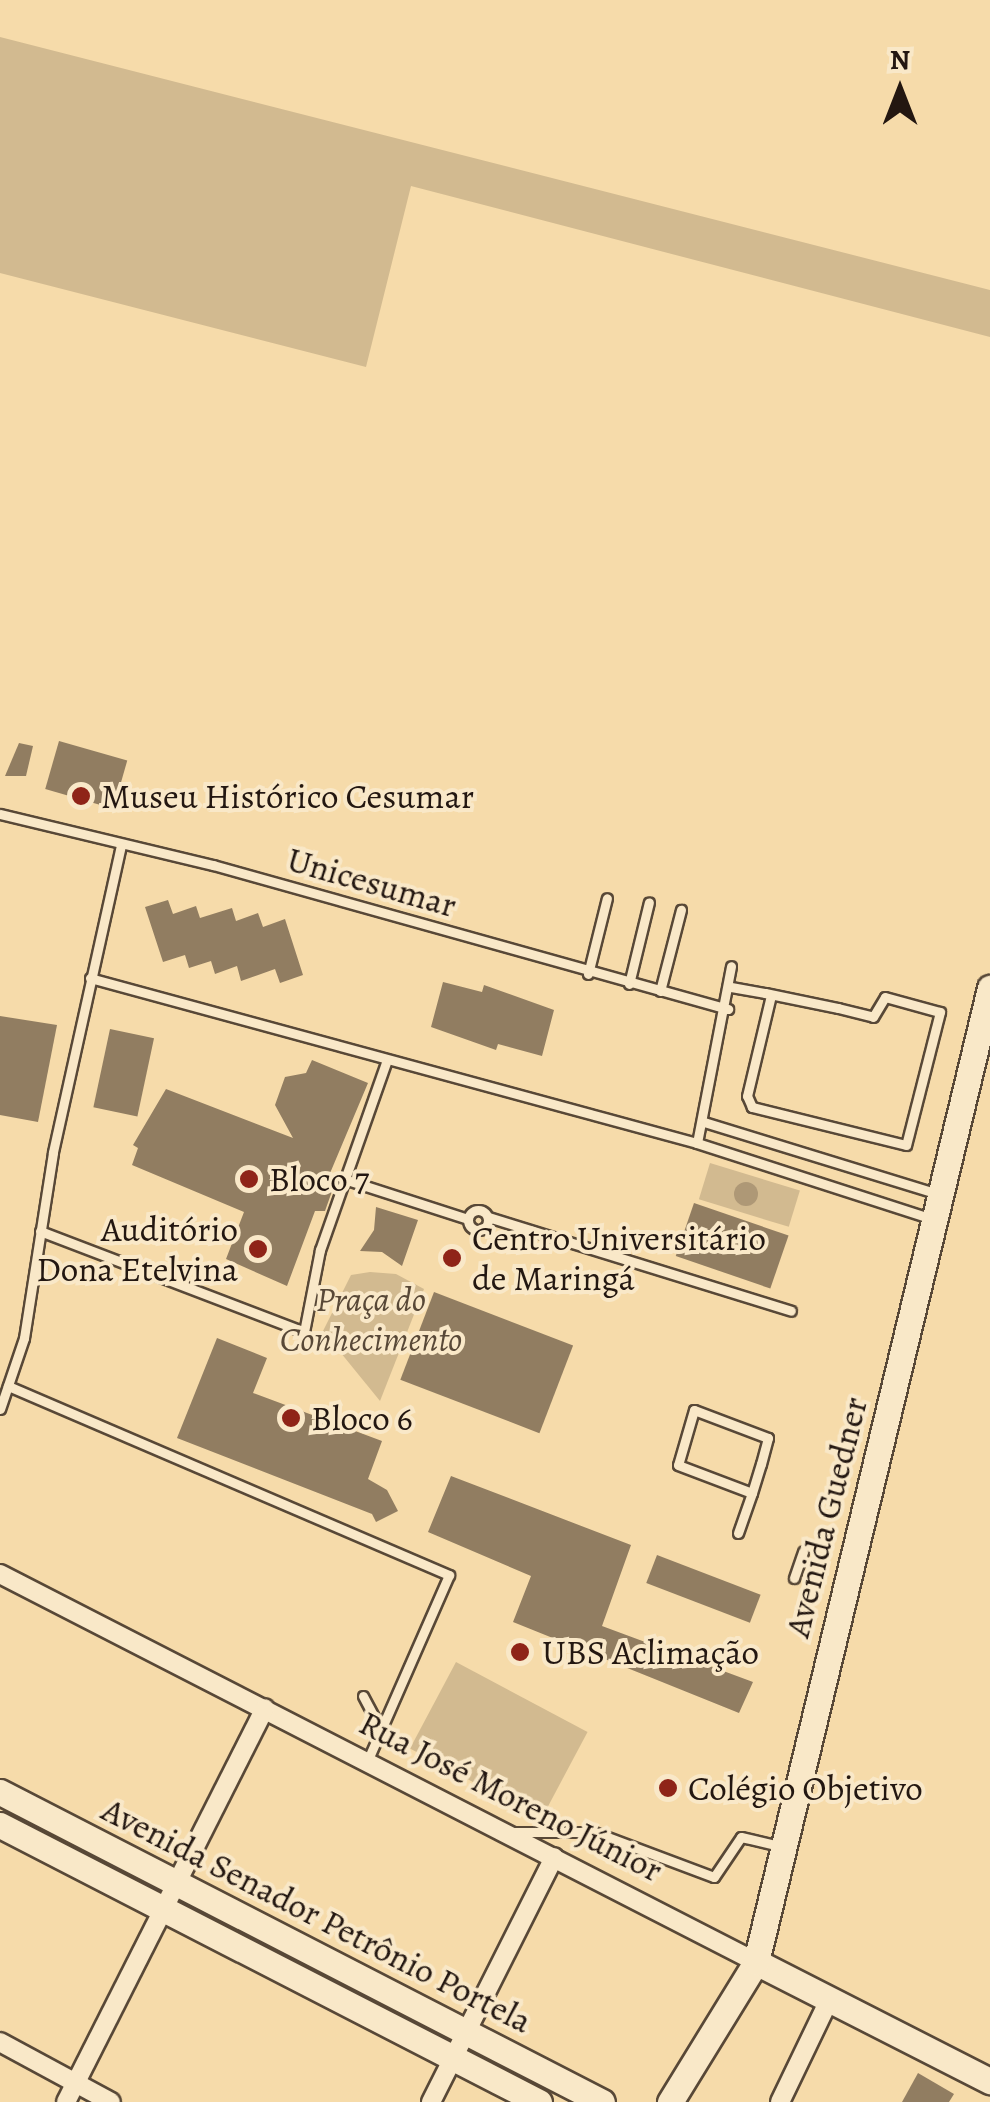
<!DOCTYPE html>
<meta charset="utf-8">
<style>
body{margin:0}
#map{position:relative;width:990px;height:2102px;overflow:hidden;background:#f6dbaa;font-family:Alegreya,serif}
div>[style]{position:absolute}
.green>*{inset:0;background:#d2ba90;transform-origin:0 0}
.water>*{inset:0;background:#ae9876}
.round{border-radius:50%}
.building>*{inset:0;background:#917d61;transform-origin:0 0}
.roads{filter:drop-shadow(2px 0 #584837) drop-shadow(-2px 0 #584837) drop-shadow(0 2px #584837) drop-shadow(0 -2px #584837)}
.lane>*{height:9px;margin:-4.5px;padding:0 4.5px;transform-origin:4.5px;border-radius:4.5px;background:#f9e8c8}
.lane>.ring{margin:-4.5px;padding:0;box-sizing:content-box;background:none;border:9px solid #f9e8c8;border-radius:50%}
.street>*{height:18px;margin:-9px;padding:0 9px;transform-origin:9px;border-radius:9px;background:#f9e8c8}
.secondary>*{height:25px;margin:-12.5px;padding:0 12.5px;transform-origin:12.5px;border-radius:12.5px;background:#f9e8c8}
.dots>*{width:28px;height:28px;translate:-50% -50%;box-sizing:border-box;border:5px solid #f9e8c8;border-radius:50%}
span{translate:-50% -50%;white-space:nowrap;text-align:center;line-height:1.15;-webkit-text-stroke:8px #f9e8c8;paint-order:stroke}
.poi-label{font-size:35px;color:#231711}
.left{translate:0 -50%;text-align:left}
.right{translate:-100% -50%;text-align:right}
.street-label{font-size:35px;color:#231711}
.park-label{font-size:35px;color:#584837;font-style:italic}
.north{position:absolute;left:850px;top:40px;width:100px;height:100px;-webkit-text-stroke:8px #f9e8c8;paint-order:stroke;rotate:0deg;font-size:28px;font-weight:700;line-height:40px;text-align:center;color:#231711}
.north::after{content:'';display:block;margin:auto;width:35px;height:45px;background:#231711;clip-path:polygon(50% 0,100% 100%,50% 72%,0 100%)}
</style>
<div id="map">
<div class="green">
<div style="clip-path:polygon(0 37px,990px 290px,990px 337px,411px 186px,366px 367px,0 273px)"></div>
<div style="left:710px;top:1163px;width:94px;height:38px;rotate:17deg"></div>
<div style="clip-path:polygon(370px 1272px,396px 1274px,424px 1289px,380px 1401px,323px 1331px,351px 1275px)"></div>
<div style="left:456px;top:1662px;width:149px;height:98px;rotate:28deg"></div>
</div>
<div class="water">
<div class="round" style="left:734px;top:1182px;width:24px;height:24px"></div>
</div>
<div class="building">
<div style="left:59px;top:741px;width:71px;height:50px;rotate:16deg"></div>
<div style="clip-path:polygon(19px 743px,33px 746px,26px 776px,5px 776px)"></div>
<div style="clip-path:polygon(168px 900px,173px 914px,196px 906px,200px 918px,232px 908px,236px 921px,258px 913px,263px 927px,285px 919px,303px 975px,280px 983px,275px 969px,241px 981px,237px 966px,215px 974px,211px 961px,189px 968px,185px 955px,163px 962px,145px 907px)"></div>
<div style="clip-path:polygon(443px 982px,482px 992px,484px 985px,554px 1010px,542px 1056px,498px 1044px,496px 1050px,431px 1027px)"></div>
<div style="clip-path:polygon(0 1016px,57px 1025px,38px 1122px,0 1115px)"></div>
<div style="left:110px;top:1029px;width:45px;height:80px;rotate:12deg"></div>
<div style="clip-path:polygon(312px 1060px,368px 1083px,328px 1178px,336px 1180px,325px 1211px,315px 1211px,287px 1286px,226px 1259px,244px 1212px,132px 1165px,138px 1148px,133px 1145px,166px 1089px,293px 1138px,275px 1105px,285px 1077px,306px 1073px)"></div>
<div style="left:694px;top:1203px;width:100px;height:56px;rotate:19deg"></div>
<div style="clip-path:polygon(376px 1207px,418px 1220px,402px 1266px,382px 1252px,360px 1251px,374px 1230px)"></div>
<div style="left:434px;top:1292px;width:149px;height:94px;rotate:21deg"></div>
<div style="clip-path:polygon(217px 1338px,267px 1358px,253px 1393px,382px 1441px,368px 1479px,387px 1490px,398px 1511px,376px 1522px,372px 1514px,177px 1438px)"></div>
<div style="clip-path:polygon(451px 1476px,631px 1545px,602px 1626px,753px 1682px,739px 1713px,513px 1622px,531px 1576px,428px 1532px)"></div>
<div style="left:657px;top:1555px;width:111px;height:30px;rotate:21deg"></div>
<div style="clip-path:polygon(918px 2073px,954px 2094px,949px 2102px,902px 2102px)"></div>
</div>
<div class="roads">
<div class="lane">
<div style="left:0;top:814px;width:219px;rotate:13.5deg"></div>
<div style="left:213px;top:865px;width:535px;rotate:15.62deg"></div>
<div style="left:588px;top:974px;width:78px;rotate:-76deg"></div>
<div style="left:90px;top:978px;width:629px;rotate:15.21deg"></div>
<div style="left:697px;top:1143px;width:247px;rotate:17.9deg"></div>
<div style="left:629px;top:984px;width:84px;rotate:-76.3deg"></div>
<div style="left:731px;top:987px;width:35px;rotate:10deg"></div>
<div style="left:765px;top:993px;width:75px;rotate:11.6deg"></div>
<div style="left:838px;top:1008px;width:36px;rotate:14deg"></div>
<div style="left:873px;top:1017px;width:23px;rotate:-59deg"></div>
<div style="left:885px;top:997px;width:57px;rotate:15.3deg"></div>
<div style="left:940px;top:1012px;width:137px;rotate:104.3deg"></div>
<div style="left:906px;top:1145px;width:159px;rotate:-166.1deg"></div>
<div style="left:752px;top:1107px;width:12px;rotate:-114deg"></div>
<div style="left:747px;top:1096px;width:104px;rotate:-76.6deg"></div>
<div style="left:660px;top:991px;width:84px;rotate:-75.5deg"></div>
<div style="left:704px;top:1122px;width:245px;rotate:17.1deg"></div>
<div style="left:697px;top:1143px;width:180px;rotate:-79.1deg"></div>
<div style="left:347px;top:1180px;width:127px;rotate:17.9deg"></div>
<div class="ring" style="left:468px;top:1210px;width:11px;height:11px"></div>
<div style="left:488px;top:1217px;width:317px;rotate:17.2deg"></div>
<div style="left:40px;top:1231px;width:283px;rotate:20.9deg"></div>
<div style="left:304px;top:1332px;width:84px;rotate:-79deg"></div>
<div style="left:320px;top:1250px;width:198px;rotate:-70.6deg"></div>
<div style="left:8px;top:1386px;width:480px;rotate:23.2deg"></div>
<div style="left:449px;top:1575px;width:204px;rotate:113.7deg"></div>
<div style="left:0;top:1409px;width:75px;rotate:-71.3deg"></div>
<div style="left:24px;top:1338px;width:188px;rotate:-81.1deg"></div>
<div style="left:53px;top:1152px;width:314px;rotate:-77.5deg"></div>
<div style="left:738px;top:1533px;width:42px;rotate:-70.7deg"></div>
<div style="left:752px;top:1493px;width:30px;rotate:-73deg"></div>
<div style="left:761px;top:1464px;width:27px;rotate:-75deg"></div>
<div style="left:768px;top:1438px;width:79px;rotate:-159.3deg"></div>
<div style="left:694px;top:1410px;width:57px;rotate:106.2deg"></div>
<div style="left:678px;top:1465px;width:79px;rotate:20.7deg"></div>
<div style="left:794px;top:1578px;width:28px;rotate:-71deg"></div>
<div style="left:363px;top:1696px;width:40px;rotate:62deg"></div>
<div style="left:513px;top:1832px;width:81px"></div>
<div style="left:594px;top:1832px;width:128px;rotate:20.6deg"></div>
<div style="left:714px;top:1877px;width:48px;rotate:-56deg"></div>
<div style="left:741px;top:1837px;width:39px;rotate:13deg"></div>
</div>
<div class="street">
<div style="left:0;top:1574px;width:850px;rotate:27.17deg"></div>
<div style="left:0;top:2042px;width:126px;rotate:28.4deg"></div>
<div style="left:66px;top:2102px;width:441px;rotate:-63.2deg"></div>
<div style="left:431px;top:2102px;width:274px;rotate:-63.3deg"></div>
<div style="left:780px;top:2102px;width:113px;rotate:-64.3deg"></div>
</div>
<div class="secondary">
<div style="left:0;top:1792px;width:677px;rotate:27.25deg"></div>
<div style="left:0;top:1825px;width:606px;rotate:27.2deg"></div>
<div style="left:756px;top:1962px;width:263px;rotate:27deg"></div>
<div style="left:670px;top:2102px;width:164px;rotate:-58.4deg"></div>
<div style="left:756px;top:1962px;width:1002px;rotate:-76.49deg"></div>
</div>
</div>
<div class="dots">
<div style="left:81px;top:796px;background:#8f2418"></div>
<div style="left:249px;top:1179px;background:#8f2418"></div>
<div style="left:258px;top:1249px;background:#8f2418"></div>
<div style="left:452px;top:1258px;background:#8f2418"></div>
<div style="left:291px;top:1418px;background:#8f2418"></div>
<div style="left:520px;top:1652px;background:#8f2418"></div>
<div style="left:668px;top:1788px;background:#8f2418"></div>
</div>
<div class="poi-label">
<span class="left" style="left:101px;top:796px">Museu Histórico Cesumar</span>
<span class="left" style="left:269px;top:1179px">Bloco 7</span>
<span class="right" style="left:238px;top:1249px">Auditório<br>Dona Etelvina</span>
<span class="left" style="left:472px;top:1258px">Centro Universitário<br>de Maringá</span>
<span class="left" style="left:311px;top:1418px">Bloco 6</span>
<span class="left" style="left:542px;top:1652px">UBS Aclimação</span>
<span class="left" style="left:688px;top:1788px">Colégio Objetivo</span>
</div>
<div class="street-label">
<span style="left:372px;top:882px;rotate:16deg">Unicesumar</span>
<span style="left:826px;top:1517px;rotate:-76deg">Avenida Guedner</span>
<span style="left:511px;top:1796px;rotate:27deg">Rua José Moreno Júnior</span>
<span style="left:317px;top:1915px;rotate:27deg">Avenida Senador Petrônio Portela</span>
</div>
<div class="park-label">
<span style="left:371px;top:1319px">Praça do<br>Conhecimento</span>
</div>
<div class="north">N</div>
</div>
